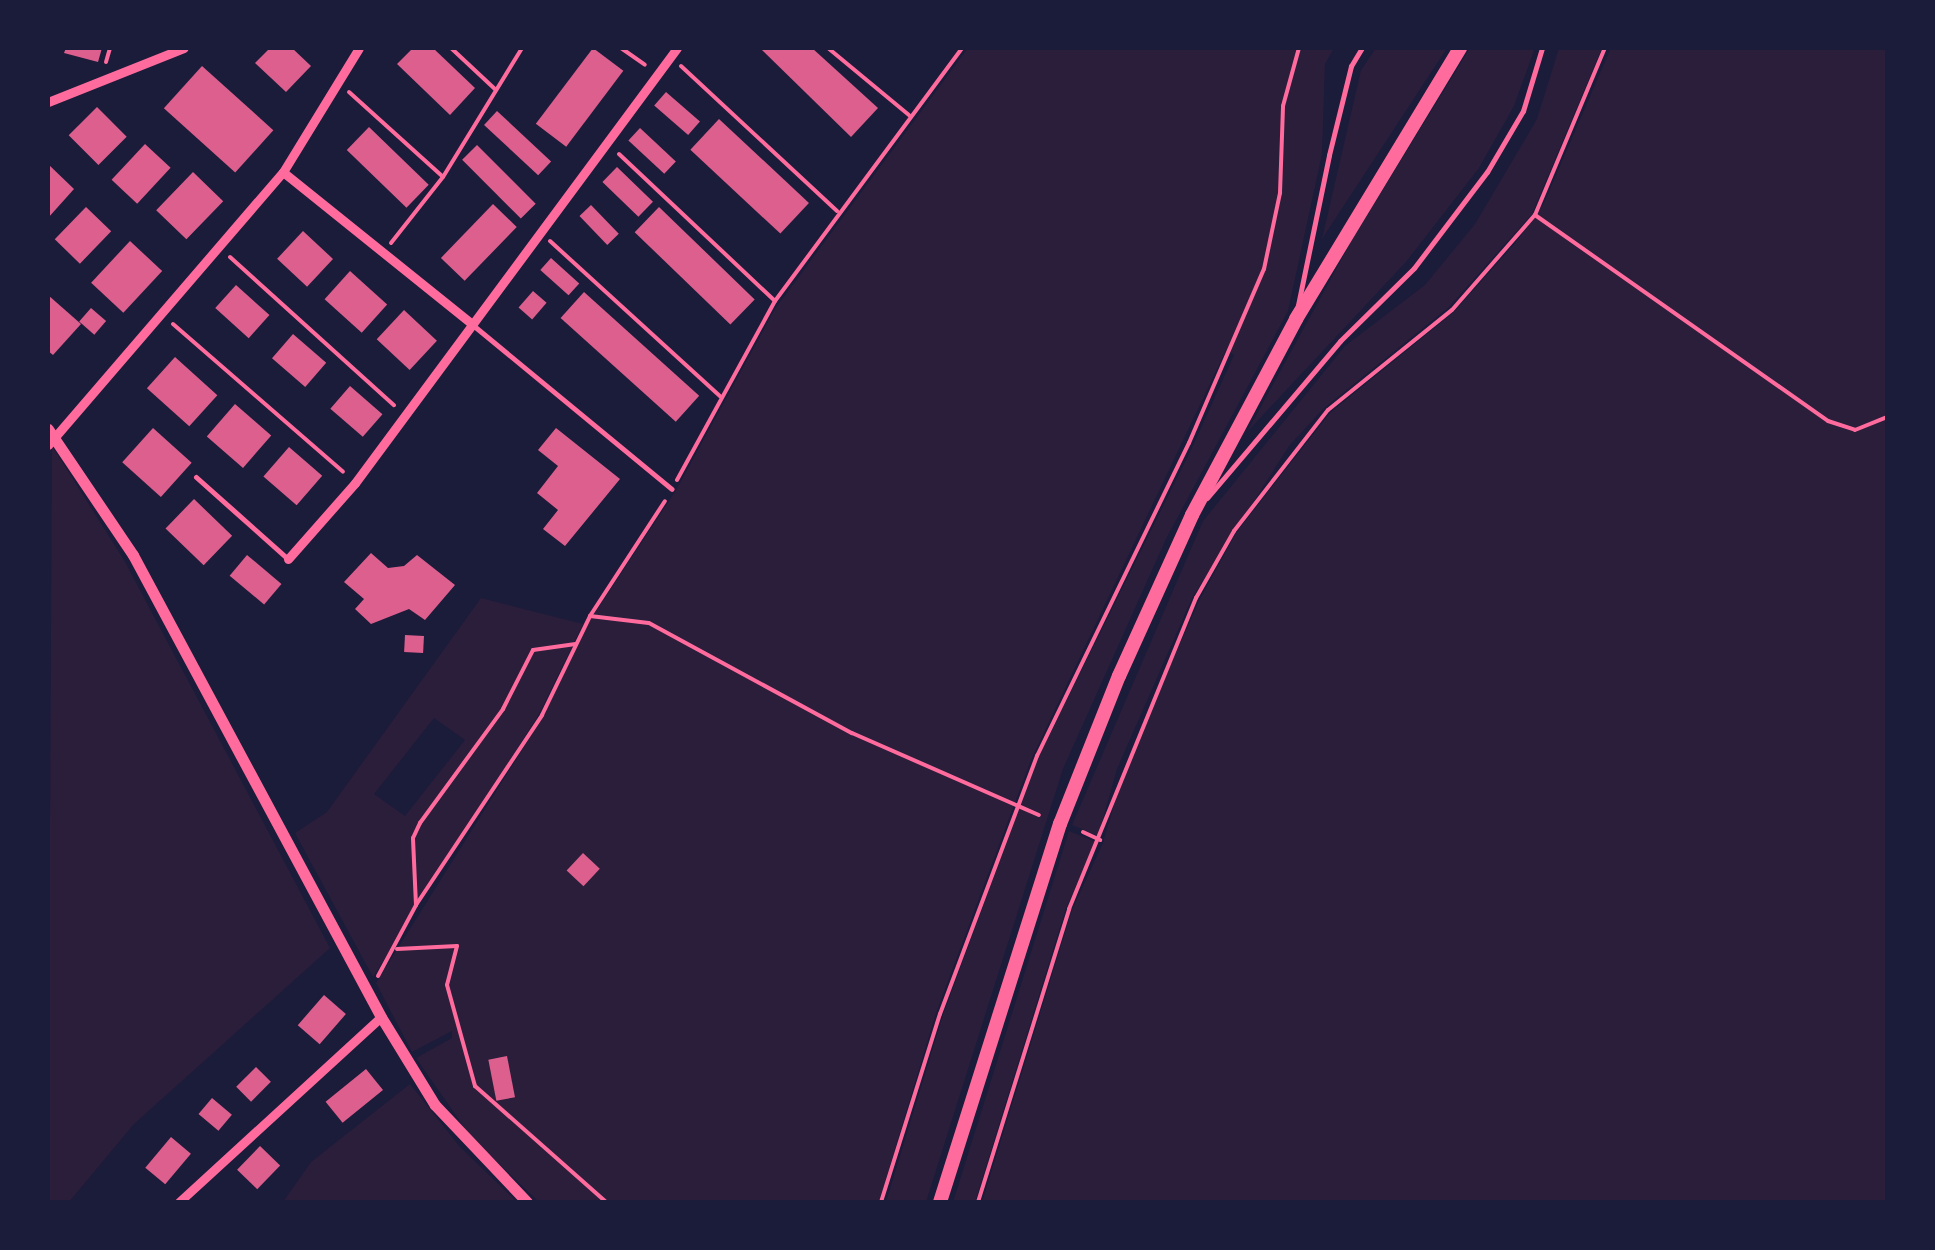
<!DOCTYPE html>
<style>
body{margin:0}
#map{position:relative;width:1935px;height:1250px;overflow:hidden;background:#1b1b3a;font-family:"Source Serif 4",serif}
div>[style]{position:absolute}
.green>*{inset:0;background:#2a1e3b}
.building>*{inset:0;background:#dd5f8e;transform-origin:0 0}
.path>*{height:4px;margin:-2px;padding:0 2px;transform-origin:2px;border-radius:2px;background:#ff6b9d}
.service>*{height:5px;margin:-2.5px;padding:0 2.5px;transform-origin:2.5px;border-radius:2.5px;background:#ff6b9d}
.minor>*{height:9px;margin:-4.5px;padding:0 4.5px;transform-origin:4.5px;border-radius:4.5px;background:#ff6b9d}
.tertiary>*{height:11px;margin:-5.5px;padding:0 5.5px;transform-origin:5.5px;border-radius:5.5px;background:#ff6b9d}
.primary>*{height:14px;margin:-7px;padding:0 7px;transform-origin:7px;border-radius:7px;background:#ff6b9d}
span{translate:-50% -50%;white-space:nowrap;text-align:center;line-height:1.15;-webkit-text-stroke:8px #1b1b3a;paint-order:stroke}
.frame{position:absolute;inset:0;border:50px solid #1b1b3a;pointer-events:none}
</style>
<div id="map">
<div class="green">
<div style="clip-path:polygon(968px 48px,1334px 48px,1325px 64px,1322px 154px,1288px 311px,1166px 539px,1063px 769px,926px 1202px,886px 1202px,943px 1015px,1038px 758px,1192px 448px,1234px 355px,1226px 350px,1031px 760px,936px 1013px,879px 1202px,539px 1202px,471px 1137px,416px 1058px,452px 1038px,452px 1031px,412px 1052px,376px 983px,544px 715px,587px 625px,675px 492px,775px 309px)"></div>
<div style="clip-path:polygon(1376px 48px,1447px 48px,1322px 239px,1361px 70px)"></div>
<div style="clip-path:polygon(1470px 48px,1535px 48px,1514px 106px,1479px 168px,1406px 262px,1247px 432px,1352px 240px)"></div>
<div style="clip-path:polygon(1559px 48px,1602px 48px,1532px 214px,1449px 307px,1323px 409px,1289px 446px,1192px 598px,1117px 769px,1098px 836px,1072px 825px,1203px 521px,1345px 346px,1425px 285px,1475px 224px,1537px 119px)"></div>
<div style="clip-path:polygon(1611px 48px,1887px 48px,1887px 1202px,982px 1202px,1072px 910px,1103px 843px,1124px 770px,1199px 601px,1236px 533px,1330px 413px,1454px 312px,1517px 241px,1544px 203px)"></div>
<div style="clip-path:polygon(52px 446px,124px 560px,330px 948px,134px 1124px,69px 1202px,48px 1202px)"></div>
<div style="clip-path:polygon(evenodd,481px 598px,583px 624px,539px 714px,373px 977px,295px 833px,327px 812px,481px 598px,434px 718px,465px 740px,405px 816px,374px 794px,434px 718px)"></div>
<div style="clip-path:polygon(1069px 831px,1096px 842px,1066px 908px,975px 1202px,953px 1202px)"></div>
<div style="clip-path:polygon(410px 1084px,460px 1147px,517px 1202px,283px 1202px,311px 1162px)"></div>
</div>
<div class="building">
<div style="clip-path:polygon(66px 48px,102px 48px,98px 62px,64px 53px)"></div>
<div style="clip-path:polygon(270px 48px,292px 48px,311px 66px,286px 92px,255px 63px)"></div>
<div style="clip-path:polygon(413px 48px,433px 48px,475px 88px,450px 115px,397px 64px)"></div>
<div style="left:593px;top:48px;width:38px;height:95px;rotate:37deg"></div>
<div style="clip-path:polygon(760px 48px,812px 48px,878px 108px,851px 137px)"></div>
<div style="left:202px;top:66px;width:96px;height:57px;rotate:42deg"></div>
<div style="left:666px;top:92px;width:45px;height:18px;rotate:41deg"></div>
<div style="left:97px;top:107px;width:42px;height:40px;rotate:45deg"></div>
<div style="left:497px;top:111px;width:74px;height:19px;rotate:43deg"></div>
<div style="left:719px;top:119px;width:123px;height:42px;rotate:43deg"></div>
<div style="left:369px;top:127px;width:83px;height:32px;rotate:44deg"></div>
<div style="left:640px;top:128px;width:49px;height:17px;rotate:43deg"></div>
<div style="left:145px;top:144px;width:35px;height:49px;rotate:43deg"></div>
<div style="left:477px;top:145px;width:83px;height:21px;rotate:45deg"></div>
<div style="clip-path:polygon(48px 164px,74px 189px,48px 218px)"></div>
<div style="left:617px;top:167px;width:50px;height:21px;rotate:44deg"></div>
<div style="left:193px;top:172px;width:42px;height:53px;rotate:44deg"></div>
<div style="left:493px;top:204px;width:33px;height:75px;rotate:44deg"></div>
<div style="left:591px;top:205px;width:40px;height:16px;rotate:46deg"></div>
<div style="left:86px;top:207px;width:35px;height:45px;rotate:44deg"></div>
<div style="left:659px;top:207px;width:133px;height:35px;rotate:44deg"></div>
<div style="left:303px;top:231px;width:41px;height:38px;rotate:43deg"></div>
<div style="left:130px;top:241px;width:44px;height:57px;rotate:43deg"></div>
<div style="left:551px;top:258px;width:38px;height:16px;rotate:42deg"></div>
<div style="left:350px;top:271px;width:50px;height:38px;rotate:42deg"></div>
<div style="left:236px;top:285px;width:45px;height:31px;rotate:42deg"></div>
<div style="left:533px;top:291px;width:18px;height:22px;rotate:41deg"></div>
<div style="left:584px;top:292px;width:155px;height:35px;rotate:42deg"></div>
<div style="clip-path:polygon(48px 295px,81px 324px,53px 355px,48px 351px)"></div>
<div style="left:91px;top:308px;width:20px;height:18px;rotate:41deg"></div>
<div style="left:404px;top:310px;width:45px;height:40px;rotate:43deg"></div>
<div style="left:293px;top:334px;width:44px;height:32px;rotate:41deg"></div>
<div style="left:175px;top:357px;width:57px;height:42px;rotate:42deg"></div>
<div style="left:350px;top:386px;width:43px;height:30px;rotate:41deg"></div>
<div style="left:235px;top:404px;width:48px;height:43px;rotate:41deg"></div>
<div style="left:153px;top:428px;width:52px;height:46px;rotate:42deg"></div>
<div style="clip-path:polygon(556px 428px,620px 479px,565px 546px,543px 529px,558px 510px,537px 493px,558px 466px,538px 450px)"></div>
<div style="left:289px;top:447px;width:44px;height:39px;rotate:41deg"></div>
<div style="left:194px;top:499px;width:53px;height:41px;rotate:44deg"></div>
<div style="clip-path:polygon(371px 553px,388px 568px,404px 566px,417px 555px,455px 585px,425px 620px,409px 609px,371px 624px,355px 609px,364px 599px,344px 582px)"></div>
<div style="left:247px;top:555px;width:45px;height:27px;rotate:40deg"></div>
<div style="left:405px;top:635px;width:19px;height:17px;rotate:3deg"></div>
<div style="left:583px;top:853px;width:23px;height:24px;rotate:43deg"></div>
<div style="left:324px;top:995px;width:29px;height:40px;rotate:41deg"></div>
<div style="left:507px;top:1056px;width:42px;height:19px;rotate:79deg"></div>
<div style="left:256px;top:1067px;width:21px;height:28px;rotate:45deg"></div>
<div style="left:366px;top:1069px;width:27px;height:52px;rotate:51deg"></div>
<div style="left:212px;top:1098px;width:26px;height:21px;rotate:40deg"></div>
<div style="left:171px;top:1137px;width:26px;height:40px;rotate:40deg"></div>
<div style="left:260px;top:1146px;width:28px;height:33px;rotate:44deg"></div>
</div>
<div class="path">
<div style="left:451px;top:48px;width:60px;rotate:43deg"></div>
<div style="left:621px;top:48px;width:29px;rotate:35deg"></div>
<div style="left:828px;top:48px;width:105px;rotate:39.6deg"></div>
<div style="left:106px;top:62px;width:15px;rotate:-74deg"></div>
<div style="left:681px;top:66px;width:213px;rotate:42.9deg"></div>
<div style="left:349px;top:92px;width:125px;rotate:42.1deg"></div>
<div style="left:619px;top:154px;width:214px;rotate:43.3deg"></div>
<div style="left:1535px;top:215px;width:358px;rotate:35.1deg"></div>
<div style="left:1828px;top:421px;width:28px;rotate:18deg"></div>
<div style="left:1855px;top:430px;width:35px;rotate:-22deg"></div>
<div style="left:550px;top:241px;width:230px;rotate:42.4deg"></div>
<div style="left:391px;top:243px;width:84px;rotate:-51.8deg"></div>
<div style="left:443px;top:177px;width:151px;rotate:-58.5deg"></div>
<div style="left:230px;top:257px;width:221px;rotate:42.1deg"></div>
<div style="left:173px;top:324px;width:225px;rotate:41deg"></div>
<div style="left:677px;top:480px;width:204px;rotate:-61.3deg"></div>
<div style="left:775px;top:301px;width:315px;rotate:-53.5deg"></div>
<div style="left:590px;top:616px;width:59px;rotate:6.8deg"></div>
<div style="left:649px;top:623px;width:231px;rotate:28.5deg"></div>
<div style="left:852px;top:733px;width:204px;rotate:23.7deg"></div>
<div style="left:1083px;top:832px;width:19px;rotate:25deg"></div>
<div style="left:416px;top:905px;width:67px;rotate:-92.6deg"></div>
<div style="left:413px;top:838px;width:17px;rotate:-65deg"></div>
<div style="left:420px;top:823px;width:141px;rotate:-53.9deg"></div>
<div style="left:503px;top:709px;width:66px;rotate:-63deg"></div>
<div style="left:533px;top:650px;width:43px;rotate:-7.9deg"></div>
<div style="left:397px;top:949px;width:60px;rotate:-2.9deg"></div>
<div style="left:457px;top:946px;width:40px;rotate:104.4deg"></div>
<div style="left:447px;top:985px;width:105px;rotate:74.5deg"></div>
<div style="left:475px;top:1086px;width:175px;rotate:41.5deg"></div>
<div style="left:378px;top:976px;width:81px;rotate:-61.8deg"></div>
<div style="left:416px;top:905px;width:228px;rotate:-56.4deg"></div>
<div style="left:542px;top:715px;width:110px;rotate:-64.1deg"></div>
<div style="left:590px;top:616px;width:137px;rotate:-56.9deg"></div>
<div style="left:881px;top:1202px;width:197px;rotate:-72.6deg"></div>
<div style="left:940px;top:1014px;width:276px;rotate:-69.4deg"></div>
<div style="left:1037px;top:756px;width:348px;rotate:-64.1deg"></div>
<div style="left:1189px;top:443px;width:189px;rotate:-66.7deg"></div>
<div style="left:1264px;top:269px;width:78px;rotate:-78.1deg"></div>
<div style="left:1280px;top:193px;width:87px;rotate:-88deg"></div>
<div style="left:1283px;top:106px;width:60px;rotate:-74.6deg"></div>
<div style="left:978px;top:1202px;width:307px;rotate:-72.7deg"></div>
<div style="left:1069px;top:909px;width:336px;rotate:-67.8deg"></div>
<div style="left:1196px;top:598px;width:77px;rotate:-60.4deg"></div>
<div style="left:1234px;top:531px;width:153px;rotate:-52.2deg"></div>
<div style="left:1328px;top:410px;width:159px;rotate:-38.9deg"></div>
<div style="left:1452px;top:310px;width:126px;rotate:-48.9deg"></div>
<div style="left:1535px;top:215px;width:181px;rotate:-67.3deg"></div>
</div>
<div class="service">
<div style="left:1298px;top:305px;width:153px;rotate:-78.3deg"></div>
<div style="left:1329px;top:155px;width:92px;rotate:-76.1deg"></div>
<div style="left:1351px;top:66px;width:21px;rotate:-59deg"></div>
<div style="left:474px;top:326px;width:256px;rotate:39.5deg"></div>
<div style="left:196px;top:477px;width:123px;rotate:41.7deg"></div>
<div style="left:1207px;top:498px;width:206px;rotate:-49.7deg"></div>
<div style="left:1340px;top:341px;width:104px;rotate:-44.6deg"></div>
<div style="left:1414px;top:268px;width:121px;rotate:-52.8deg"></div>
<div style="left:1487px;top:172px;width:71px;rotate:-59.5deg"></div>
<div style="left:1523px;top:111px;width:66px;rotate:-73.2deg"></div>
</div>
<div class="minor">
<div style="left:48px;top:102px;width:146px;rotate:-21.7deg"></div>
<div style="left:283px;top:172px;width:243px;rotate:38.8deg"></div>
<div style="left:48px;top:445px;width:360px;rotate:-49.3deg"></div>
<div style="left:283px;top:172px;width:145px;rotate:-58.5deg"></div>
<div style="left:288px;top:559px;width:101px;rotate:-48.6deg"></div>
<div style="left:355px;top:483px;width:541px;rotate:-53.49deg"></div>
<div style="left:179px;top:1202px;width:274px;rotate:-42.5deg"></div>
</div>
<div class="tertiary">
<div style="left:48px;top:429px;width:152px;rotate:56deg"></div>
<div style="left:133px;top:555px;width:524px;rotate:61.77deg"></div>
<div style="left:381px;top:1017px;width:103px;rotate:58.5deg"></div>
<div style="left:435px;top:1105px;width:134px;rotate:46.5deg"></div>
</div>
<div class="primary">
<div style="left:940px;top:1202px;width:397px;rotate:-72.4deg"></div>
<div style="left:1060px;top:824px;width:159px;rotate:-68.3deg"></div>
<div style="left:1119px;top:676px;width:177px;rotate:-65.6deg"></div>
<div style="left:1192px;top:515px;width:222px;rotate:-62deg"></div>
<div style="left:1296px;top:319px;width:317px;rotate:-58.8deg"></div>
</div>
<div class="frame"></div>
</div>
